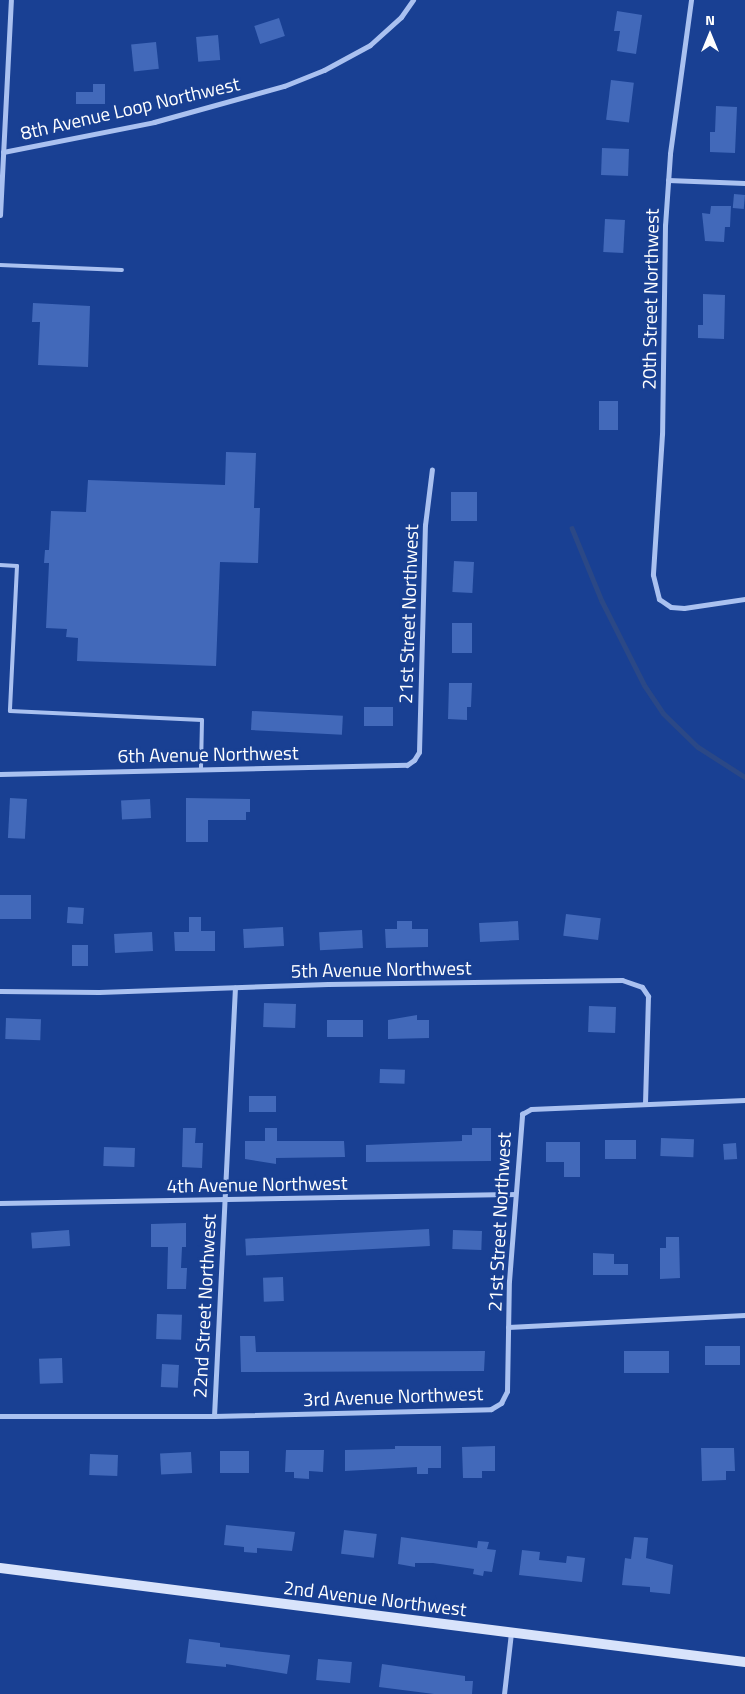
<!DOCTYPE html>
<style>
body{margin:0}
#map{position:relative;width:745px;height:1694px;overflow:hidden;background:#194093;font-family:"Titillium Web",sans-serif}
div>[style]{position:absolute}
.stream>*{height:4.5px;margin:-2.25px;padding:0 2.25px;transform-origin:2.25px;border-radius:2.25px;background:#2b4886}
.building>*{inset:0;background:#4269ba;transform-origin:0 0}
.lane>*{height:4px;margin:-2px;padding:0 2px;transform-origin:2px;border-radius:2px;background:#aac1f0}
.street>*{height:5px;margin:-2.5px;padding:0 2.5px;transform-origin:2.5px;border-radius:2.5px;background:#aac1f0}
.secondary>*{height:10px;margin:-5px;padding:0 5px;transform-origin:5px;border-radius:5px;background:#d8e3fb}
span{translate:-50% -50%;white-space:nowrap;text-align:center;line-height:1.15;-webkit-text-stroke:5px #194093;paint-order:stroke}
.street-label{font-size:19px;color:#fff}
.north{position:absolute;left:685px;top:10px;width:50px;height:50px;-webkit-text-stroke:4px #194093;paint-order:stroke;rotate:0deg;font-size:14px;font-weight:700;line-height:20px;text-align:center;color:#fff}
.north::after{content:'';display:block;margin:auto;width:18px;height:22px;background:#fff;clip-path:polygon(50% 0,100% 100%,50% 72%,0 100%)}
</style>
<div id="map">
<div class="stream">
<div style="left:572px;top:528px;width:79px;rotate:67.7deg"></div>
<div style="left:602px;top:601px;width:95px;rotate:63.2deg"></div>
<div style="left:645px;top:686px;width:32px;rotate:56deg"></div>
<div style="left:663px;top:713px;width:49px;rotate:44.2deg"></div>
<div style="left:698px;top:747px;width:56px;rotate:32.6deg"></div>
</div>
<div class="building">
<div style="clip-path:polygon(617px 11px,642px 15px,636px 54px,617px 51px,620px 31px,614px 31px)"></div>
<div style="left:279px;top:18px;width:19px;height:26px;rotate:72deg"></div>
<div style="left:218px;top:35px;width:25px;height:22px;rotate:85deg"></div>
<div style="left:156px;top:42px;width:27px;height:25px;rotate:84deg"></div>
<div style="left:611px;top:80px;width:23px;height:40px;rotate:7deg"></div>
<div style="clip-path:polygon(93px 84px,105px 84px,105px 104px,76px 104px,76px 92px,93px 92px)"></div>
<div style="clip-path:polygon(716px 106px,737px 107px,735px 153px,710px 152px,710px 132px,715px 132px)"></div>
<div style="left:602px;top:148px;width:27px;height:27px;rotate:2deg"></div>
<div style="left:734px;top:194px;width:11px;height:14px;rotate:5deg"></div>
<div style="clip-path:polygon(711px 206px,731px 206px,730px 227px,725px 227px,724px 242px,705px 241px,702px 213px,710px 214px)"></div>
<div style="left:605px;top:219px;width:20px;height:33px;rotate:3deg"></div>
<div style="clip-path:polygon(703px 294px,725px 295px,724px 339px,698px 338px,698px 325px,703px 325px)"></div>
<div style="clip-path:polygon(33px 303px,90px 306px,88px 367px,38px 365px,40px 322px,32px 322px)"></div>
<div style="left:618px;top:401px;width:29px;height:19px;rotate:90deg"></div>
<div style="clip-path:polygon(226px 452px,256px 453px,254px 508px,260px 508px,258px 563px,220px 562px,216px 666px,77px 661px,78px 638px,66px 637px,67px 629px,46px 628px,49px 563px,44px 563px,45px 550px,49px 550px,51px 511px,86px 512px,88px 480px,225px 485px)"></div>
<div style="left:451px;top:492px;width:26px;height:29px"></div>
<div style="left:454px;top:561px;width:20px;height:31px;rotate:3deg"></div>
<div style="left:452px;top:623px;width:20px;height:30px"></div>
<div style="clip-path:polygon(449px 683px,472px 683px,471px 707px,467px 707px,467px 720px,448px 719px)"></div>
<div style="left:364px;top:707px;width:29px;height:19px"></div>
<div style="left:252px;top:711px;width:91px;height:19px;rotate:3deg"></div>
<div style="left:10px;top:798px;width:17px;height:40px;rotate:3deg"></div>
<div style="clip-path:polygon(186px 798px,250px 799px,250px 812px,246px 812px,246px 820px,208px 820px,208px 842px,186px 842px)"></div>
<div style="left:150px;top:799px;width:19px;height:29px;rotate:87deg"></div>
<div style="left:0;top:895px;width:31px;height:24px"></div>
<div style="left:68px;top:907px;width:16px;height:16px;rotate:4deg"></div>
<div style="left:566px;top:914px;width:35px;height:22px;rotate:7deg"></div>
<div style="clip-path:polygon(189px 917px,201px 917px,201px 931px,215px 931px,215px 951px,175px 951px,174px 932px,189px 932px)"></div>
<div style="clip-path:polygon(397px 921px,412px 921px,412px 929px,428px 929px,428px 947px,386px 948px,385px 929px,397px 929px)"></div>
<div style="left:518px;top:921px;width:19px;height:39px;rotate:87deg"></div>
<div style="left:283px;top:927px;width:19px;height:40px;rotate:87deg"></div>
<div style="left:362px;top:930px;width:18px;height:43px;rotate:87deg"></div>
<div style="left:152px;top:932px;width:19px;height:38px;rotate:87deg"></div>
<div style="left:72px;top:945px;width:16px;height:21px"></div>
<div style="left:264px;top:1003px;width:32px;height:24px;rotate:2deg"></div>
<div style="left:589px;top:1006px;width:27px;height:26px;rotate:2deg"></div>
<div style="clip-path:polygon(417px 1015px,417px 1020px,429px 1020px,429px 1038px,388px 1039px,388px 1020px)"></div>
<div style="left:6px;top:1018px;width:35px;height:21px;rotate:2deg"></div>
<div style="left:327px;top:1020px;width:36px;height:17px"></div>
<div style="left:380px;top:1069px;width:25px;height:14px;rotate:2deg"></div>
<div style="left:249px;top:1096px;width:27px;height:16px"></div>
<div style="clip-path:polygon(183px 1128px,196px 1128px,195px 1143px,203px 1143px,202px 1168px,182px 1167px)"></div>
<div style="clip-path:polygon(265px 1128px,277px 1128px,277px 1141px,344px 1141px,345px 1157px,276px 1158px,276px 1164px,245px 1159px,245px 1141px,265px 1141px)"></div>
<div style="clip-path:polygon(472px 1128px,491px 1128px,491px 1161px,366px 1162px,366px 1145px,462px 1141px,462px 1135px,472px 1135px)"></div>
<div style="left:661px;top:1138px;width:33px;height:18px;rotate:2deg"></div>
<div style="left:636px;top:1140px;width:19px;height:31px;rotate:90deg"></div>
<div style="clip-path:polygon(546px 1142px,580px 1142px,580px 1177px,564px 1177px,564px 1162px,546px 1162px)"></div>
<div style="left:736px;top:1143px;width:16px;height:13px;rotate:86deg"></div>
<div style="left:104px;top:1147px;width:31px;height:19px;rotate:2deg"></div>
<div style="clip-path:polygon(186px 1223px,186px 1247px,182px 1247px,181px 1268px,187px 1268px,186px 1289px,167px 1289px,168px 1247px,151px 1247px,151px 1224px)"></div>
<div style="left:429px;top:1229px;width:17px;height:184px;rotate:87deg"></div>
<div style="left:69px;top:1230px;width:16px;height:38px;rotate:86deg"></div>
<div style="left:453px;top:1230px;width:29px;height:19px;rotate:2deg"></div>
<div style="clip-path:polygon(666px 1237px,679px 1237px,680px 1278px,660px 1279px,660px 1248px,666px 1248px)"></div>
<div style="clip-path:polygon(593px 1253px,614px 1254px,614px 1264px,628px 1264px,628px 1275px,593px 1275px)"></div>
<div style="left:283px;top:1277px;width:24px;height:20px;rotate:88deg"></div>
<div style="left:157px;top:1314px;width:25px;height:25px;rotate:2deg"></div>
<div style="clip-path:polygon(240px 1336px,255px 1336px,256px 1352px,485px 1351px,484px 1371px,241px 1372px)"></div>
<div style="left:740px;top:1346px;width:19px;height:35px;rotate:90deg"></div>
<div style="left:624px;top:1351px;width:45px;height:22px"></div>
<div style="left:62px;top:1358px;width:25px;height:23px;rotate:88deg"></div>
<div style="left:162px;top:1364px;width:17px;height:23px;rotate:3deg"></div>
<div style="clip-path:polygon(395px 1446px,441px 1446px,441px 1468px,428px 1468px,428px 1474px,417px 1474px,417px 1467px,345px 1471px,345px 1450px,395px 1449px)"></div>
<div style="clip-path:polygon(495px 1446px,495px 1471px,482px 1471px,482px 1478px,463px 1478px,462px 1447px)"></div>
<div style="clip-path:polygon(701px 1448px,734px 1448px,735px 1471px,726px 1471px,726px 1480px,702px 1481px)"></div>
<div style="clip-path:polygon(286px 1450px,324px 1450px,323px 1472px,309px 1471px,309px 1479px,294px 1478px,294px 1472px,285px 1472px)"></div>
<div style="left:220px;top:1451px;width:29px;height:22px"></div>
<div style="left:191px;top:1452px;width:21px;height:31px;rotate:87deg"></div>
<div style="left:90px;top:1454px;width:28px;height:21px;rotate:2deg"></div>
<div style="clip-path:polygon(226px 1525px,295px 1532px,292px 1551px,257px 1548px,257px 1553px,244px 1552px,244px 1547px,224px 1545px)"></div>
<div style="left:344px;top:1530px;width:33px;height:24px;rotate:7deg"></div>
<div style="clip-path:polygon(401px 1537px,477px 1548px,478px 1541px,489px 1542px,487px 1549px,496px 1550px,492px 1572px,484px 1571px,483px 1576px,473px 1574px,474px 1569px,433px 1563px,415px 1563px,415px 1567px,398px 1564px)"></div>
<div style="clip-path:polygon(634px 1537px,648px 1538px,646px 1558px,673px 1565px,670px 1594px,650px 1592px,650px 1587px,622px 1585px,625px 1558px,631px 1559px)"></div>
<div style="clip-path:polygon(522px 1550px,540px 1552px,539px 1560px,566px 1563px,567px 1556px,585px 1558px,582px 1582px,519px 1575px)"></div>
<div style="clip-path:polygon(189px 1639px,220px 1643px,220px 1647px,290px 1655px,287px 1674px,226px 1664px,226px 1667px,186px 1663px)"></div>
<div style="left:318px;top:1659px;width:34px;height:21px;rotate:5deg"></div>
<div style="clip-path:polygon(382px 1664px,465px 1676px,465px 1681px,473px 1681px,472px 1694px,434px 1694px,379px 1687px)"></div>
</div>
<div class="lane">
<div style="left:0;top:265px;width:122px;rotate:2.3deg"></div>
<div style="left:0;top:565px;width:17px;rotate:3deg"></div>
<div style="left:17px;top:566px;width:145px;rotate:92.8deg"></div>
<div style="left:10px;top:711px;width:192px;rotate:2.7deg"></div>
<div style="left:202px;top:720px;width:49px;rotate:91.2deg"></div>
</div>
<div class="street">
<div style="left:691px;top:0;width:155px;rotate:97.8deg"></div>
<div style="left:670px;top:154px;width:71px;rotate:94deg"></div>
<div style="left:665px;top:225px;width:209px;rotate:90.8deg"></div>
<div style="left:662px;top:434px;width:141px;rotate:93.7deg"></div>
<div style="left:653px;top:575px;width:25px;rotate:76deg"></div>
<div style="left:659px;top:599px;width:14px;rotate:34deg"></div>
<div style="left:671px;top:607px;width:13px;rotate:4deg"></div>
<div style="left:684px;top:608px;width:62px;rotate:-8.4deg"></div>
<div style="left:3px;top:152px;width:154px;rotate:-11.2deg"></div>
<div style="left:154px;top:122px;width:135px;rotate:-15.5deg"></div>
<div style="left:284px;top:86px;width:43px;rotate:-21.8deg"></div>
<div style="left:324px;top:70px;width:52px;rotate:-28.5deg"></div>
<div style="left:370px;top:45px;width:42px;rotate:-42.1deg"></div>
<div style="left:401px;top:17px;width:21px;rotate:-55deg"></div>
<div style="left:668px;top:180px;width:77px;rotate:2.2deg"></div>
<div style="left:0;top:215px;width:215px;rotate:-87.1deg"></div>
<div style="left:0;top:774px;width:407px;rotate:-1.3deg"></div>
<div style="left:407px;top:765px;width:9px;rotate:-36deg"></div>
<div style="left:414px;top:760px;width:9px;rotate:-58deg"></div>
<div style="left:419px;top:752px;width:227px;rotate:-88.5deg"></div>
<div style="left:425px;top:525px;width:56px;rotate:-82.9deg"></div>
<div style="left:0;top:991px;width:99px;rotate:0.6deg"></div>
<div style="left:99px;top:992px;width:229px;rotate:-2deg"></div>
<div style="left:328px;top:984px;width:294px;rotate:-0.8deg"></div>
<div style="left:622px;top:980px;width:21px;rotate:19deg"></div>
<div style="left:642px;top:987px;width:11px;rotate:56deg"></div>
<div style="left:648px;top:996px;width:108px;rotate:91.6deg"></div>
<div style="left:0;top:1203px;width:515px;rotate:-1deg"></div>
<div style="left:508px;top:1327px;width:237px;rotate:-2.9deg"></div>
<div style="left:0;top:1416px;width:214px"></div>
<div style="left:214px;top:1416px;width:277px;rotate:-1.4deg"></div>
<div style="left:491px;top:1409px;width:12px;rotate:-31deg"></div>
<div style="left:501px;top:1403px;width:13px;rotate:-63deg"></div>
<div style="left:507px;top:1391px;width:110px;rotate:-89deg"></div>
<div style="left:509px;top:1281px;width:168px;rotate:-85.5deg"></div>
<div style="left:522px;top:1114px;width:10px;rotate:-29deg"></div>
<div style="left:531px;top:1109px;width:214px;rotate:-2.4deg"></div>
<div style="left:214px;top:1416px;width:429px;rotate:-87.2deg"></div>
<div style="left:504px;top:1694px;width:61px;rotate:-83.5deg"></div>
</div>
<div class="secondary">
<div style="left:0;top:1568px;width:751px;rotate:7.19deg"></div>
</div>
<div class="street-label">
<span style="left:130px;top:108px;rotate:-13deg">8th Avenue Loop Northwest</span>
<span style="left:650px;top:299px;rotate:-89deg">20th Street Northwest</span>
<span style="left:408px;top:614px;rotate:-88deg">21st Street Northwest</span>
<span style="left:208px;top:754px;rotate:-1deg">6th Avenue Northwest</span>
<span style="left:381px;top:969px;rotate:-1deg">5th Avenue Northwest</span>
<span style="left:257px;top:1184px;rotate:-1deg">4th Avenue Northwest</span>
<span style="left:499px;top:1222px;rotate:-87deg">21st Street Northwest</span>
<span style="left:204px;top:1306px;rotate:-87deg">22nd Street Northwest</span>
<span style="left:393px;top:1396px;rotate:-2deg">3rd Avenue Northwest</span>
<span style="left:375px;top:1598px;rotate:7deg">2nd Avenue Northwest</span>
</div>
<div class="north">N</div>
</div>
